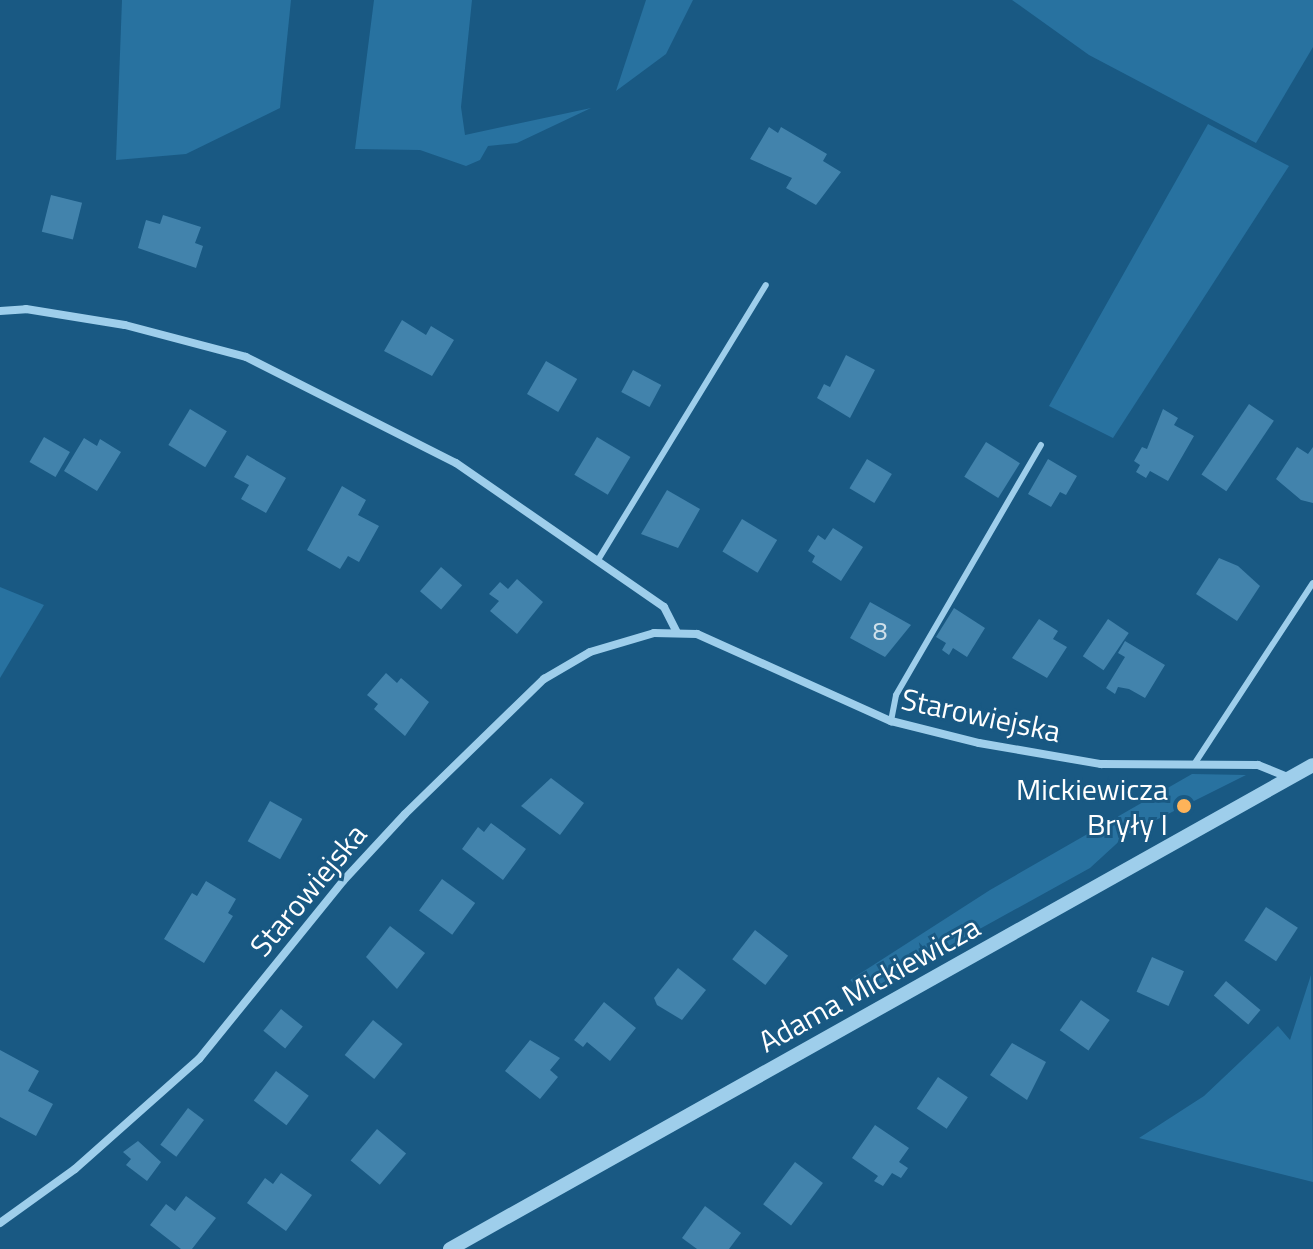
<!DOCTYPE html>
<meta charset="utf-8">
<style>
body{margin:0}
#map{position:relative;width:1313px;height:1249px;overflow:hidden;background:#195983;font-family:"Titillium Web",sans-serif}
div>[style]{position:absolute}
.green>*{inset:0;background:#2872a0}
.building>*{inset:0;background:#4283ac;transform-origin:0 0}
.service>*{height:6px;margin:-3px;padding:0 3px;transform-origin:3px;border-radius:3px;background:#9eceeb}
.minor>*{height:8px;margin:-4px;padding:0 4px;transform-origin:4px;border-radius:4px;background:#9eceeb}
.tertiary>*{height:14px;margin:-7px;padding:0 7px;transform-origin:7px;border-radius:7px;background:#9eceeb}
.dots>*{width:22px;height:22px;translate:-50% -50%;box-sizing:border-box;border:4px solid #195983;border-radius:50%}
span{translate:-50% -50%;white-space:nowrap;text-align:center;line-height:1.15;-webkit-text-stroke:6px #195983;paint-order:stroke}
.number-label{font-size:26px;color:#d0e0ea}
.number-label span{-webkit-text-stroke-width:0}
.street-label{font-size:30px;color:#fff}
.poi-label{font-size:30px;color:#fff}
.right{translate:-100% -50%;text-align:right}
</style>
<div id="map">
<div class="green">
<div style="clip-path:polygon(122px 0,291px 0,280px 108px,186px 154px,116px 160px)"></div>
<div style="clip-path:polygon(374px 0,472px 0,461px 107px,465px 135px,591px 108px,517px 143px,488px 146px,480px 160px,466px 166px,420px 150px,355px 149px)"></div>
<div style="clip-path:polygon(646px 0,693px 0,666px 54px,616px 91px)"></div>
<div style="clip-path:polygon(1012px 0,1313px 0,1313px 47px,1256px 143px,1089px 55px)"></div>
<div style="clip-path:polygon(1208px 124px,1289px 166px,1113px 438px,1049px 406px)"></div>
<div style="clip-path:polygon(0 587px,44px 605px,0 678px)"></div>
<div style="clip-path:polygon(1192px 774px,1246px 775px,1126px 835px,1090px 868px,864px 993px,850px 980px,990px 890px)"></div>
<div style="clip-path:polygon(1311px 975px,1313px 1182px,1139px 1138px,1204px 1096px,1278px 1026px,1290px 1040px)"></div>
</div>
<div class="building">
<div style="clip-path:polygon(769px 127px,778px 133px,781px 127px,827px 154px,823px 161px,841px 172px,816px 205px,786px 188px,792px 178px,750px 159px)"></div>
<div style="left:51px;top:195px;width:32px;height:38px;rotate:14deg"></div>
<div style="clip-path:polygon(163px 215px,201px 227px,195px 243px,203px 246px,196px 268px,138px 248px,146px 220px,160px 224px)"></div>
<div style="clip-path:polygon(402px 320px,426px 335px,431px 326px,454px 340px,432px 376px,384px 351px)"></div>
<div style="clip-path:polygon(846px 355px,875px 370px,850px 418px,817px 398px,824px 384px,830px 387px)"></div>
<div style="left:546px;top:361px;width:36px;height:38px;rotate:30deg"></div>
<div style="left:633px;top:370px;width:32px;height:25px;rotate:28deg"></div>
<div style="left:1249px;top:404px;width:30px;height:85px;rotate:34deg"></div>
<div style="left:190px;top:409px;width:43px;height:42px;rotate:31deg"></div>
<div style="clip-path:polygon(1163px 409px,1178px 418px,1174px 425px,1194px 436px,1168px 481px,1150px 471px,1146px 478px,1136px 472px,1140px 465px,1134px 461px,1142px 447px,1147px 449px)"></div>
<div style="left:44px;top:437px;width:30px;height:29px;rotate:30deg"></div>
<div style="left:597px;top:437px;width:39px;height:44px;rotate:31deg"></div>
<div style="clip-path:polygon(84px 438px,97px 446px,100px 439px,121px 452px,97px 491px,64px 471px)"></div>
<div style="left:986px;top:442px;width:40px;height:41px;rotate:32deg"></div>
<div style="clip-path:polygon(1297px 447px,1308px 454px,1313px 447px,1313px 503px,1301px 500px,1276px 479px)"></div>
<div style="clip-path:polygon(247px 455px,286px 478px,266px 513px,241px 499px,249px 485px,234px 477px)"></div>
<div style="left:867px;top:459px;width:29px;height:34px;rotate:31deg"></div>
<div style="clip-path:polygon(1048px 459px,1077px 476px,1066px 495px,1060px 492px,1051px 507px,1028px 494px)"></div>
<div style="clip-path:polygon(342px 486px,366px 500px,358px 515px,379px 526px,359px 562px,348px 556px,340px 569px,307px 550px)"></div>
<div style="clip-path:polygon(667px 490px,700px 509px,678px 548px,641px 534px)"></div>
<div style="left:742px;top:519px;width:41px;height:38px;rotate:31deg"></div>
<div style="clip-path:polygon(833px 528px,863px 547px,841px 581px,812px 562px,815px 556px,808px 551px,818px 535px,825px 540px)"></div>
<div style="clip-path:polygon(1219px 558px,1238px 566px,1260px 586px,1237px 621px,1196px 594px)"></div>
<div style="left:441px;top:567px;width:28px;height:32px;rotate:41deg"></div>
<div style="clip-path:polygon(517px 579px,543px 602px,517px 634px,490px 611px,499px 601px,489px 594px,500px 582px,508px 589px)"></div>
<div style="clip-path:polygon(870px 602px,911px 625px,885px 657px,850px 638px)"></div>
<div style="clip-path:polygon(954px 608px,985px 628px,967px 657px,953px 648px,949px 655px,942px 650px,946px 643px,936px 637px)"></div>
<div style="clip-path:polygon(1039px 619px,1058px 631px,1053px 639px,1067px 647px,1047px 678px,1012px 658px)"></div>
<div style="left:1108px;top:619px;width:25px;height:45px;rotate:34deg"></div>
<div style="clip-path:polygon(1125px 641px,1165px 665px,1145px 698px,1129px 689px,1118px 687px,1115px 694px,1106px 688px,1125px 657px,1118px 653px)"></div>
<div style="clip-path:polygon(386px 673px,397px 683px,401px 678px,429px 702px,405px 736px,374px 709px,378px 704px,367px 695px)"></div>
<div style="clip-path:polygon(551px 778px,584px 803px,560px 835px,521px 806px)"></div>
<div style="left:270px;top:801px;width:37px;height:46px;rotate:29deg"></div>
<div style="clip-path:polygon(491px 823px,526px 849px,503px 880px,462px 849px,478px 827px,484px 832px)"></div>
<div style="left:442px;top:879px;width:41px;height:39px;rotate:36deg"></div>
<div style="clip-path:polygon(206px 881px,236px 899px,228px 913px,233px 916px,204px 963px,164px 939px,192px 893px,197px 896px)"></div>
<div style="left:1266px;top:907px;width:38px;height:40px;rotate:33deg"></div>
<div style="clip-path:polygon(390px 926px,425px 953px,397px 989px,366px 957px)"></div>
<div style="left:755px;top:930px;width:42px;height:37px;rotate:38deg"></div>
<div style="left:1152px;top:957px;width:35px;height:38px;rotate:24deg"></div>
<div style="clip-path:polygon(678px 968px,706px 990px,682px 1020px,657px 1005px,654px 998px)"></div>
<div style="left:1226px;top:981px;width:45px;height:19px;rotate:40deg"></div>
<div style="left:1081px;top:1000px;width:35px;height:37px;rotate:35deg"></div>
<div style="clip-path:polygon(604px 1002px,636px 1028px,610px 1061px,587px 1042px,583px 1047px,574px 1040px)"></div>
<div style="left:281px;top:1009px;width:28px;height:28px;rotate:39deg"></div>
<div style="left:373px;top:1020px;width:38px;height:45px;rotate:39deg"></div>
<div style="clip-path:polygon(530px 1040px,560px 1058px,550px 1070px,558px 1077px,540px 1099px,505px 1071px)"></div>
<div style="clip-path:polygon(1012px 1043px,1046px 1062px,1027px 1100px,990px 1075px)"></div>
<div style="clip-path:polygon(0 1050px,39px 1071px,28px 1091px,53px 1104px,36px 1136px,0 1117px)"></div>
<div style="left:276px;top:1071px;width:41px;height:37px;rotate:37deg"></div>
<div style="left:938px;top:1077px;width:36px;height:38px;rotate:34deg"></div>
<div style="left:188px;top:1108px;width:20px;height:46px;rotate:37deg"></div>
<div style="clip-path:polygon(875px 1125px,909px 1148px,899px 1162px,908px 1168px,901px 1178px,892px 1173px,883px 1186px,874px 1181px,878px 1176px,852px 1158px)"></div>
<div style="left:377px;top:1129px;width:38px;height:41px;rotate:40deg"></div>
<div style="clip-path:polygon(138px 1141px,161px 1162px,147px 1181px,126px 1165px,131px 1159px,123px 1152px)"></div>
<div style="left:795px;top:1162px;width:35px;height:53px;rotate:37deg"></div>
<div style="clip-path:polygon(281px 1173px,312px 1195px,286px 1231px,247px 1203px,265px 1178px,273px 1184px)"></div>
<div style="clip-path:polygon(186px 1196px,216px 1218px,192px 1249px,181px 1249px,150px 1225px,166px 1204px,175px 1211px)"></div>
<div style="clip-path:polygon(705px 1206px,741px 1233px,729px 1249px,697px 1249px,682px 1238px)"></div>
</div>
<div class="service">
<div style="left:598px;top:560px;width:322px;rotate:-58.6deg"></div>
<div style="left:891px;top:721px;width:26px;rotate:-79deg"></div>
<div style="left:896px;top:695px;width:289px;rotate:-59.9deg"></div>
<div style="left:1195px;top:763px;width:215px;rotate:-56.8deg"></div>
</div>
<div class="minor">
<div style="left:0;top:311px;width:26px;rotate:-4deg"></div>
<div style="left:26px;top:309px;width:100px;rotate:9.2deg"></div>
<div style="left:125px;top:325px;width:125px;rotate:14.8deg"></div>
<div style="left:246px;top:357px;width:235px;rotate:26.8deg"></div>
<div style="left:456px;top:463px;width:253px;rotate:34.7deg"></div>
<div style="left:664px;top:607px;width:28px;rotate:63deg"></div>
<div style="left:0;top:1223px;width:92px;rotate:-35.8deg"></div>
<div style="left:75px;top:1169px;width:166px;rotate:-41.6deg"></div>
<div style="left:199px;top:1059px;width:229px;rotate:-51deg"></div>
<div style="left:343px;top:881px;width:91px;rotate:-47.2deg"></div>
<div style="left:405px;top:814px;width:194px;rotate:-44.2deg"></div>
<div style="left:544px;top:679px;width:53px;rotate:-30.4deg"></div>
<div style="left:590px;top:652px;width:67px;rotate:-16.5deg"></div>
<div style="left:654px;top:633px;width:43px;rotate:1.3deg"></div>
<div style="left:697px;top:634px;width:213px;rotate:24.2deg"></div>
<div style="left:891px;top:721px;width:91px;rotate:14deg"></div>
<div style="left:979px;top:743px;width:124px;rotate:9.8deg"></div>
<div style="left:1101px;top:764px;width:157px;rotate:0.4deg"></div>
<div style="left:1258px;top:765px;width:35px;rotate:22deg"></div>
</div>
<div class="tertiary">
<div style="left:450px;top:1249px;width:989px;rotate:-29.29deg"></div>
</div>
<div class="dots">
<div style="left:1184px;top:806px;background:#feb359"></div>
</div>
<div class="number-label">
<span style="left:880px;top:631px">8</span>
</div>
<div class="street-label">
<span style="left:981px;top:715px;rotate:12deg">Starowiejska</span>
<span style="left:308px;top:890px;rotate:-50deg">Starowiejska</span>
<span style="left:869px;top:984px;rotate:-29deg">Adama Mickiewicza</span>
</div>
<div class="poi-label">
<span class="right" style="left:1168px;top:806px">Mickiewicza<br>Bryły I</span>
</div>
</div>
